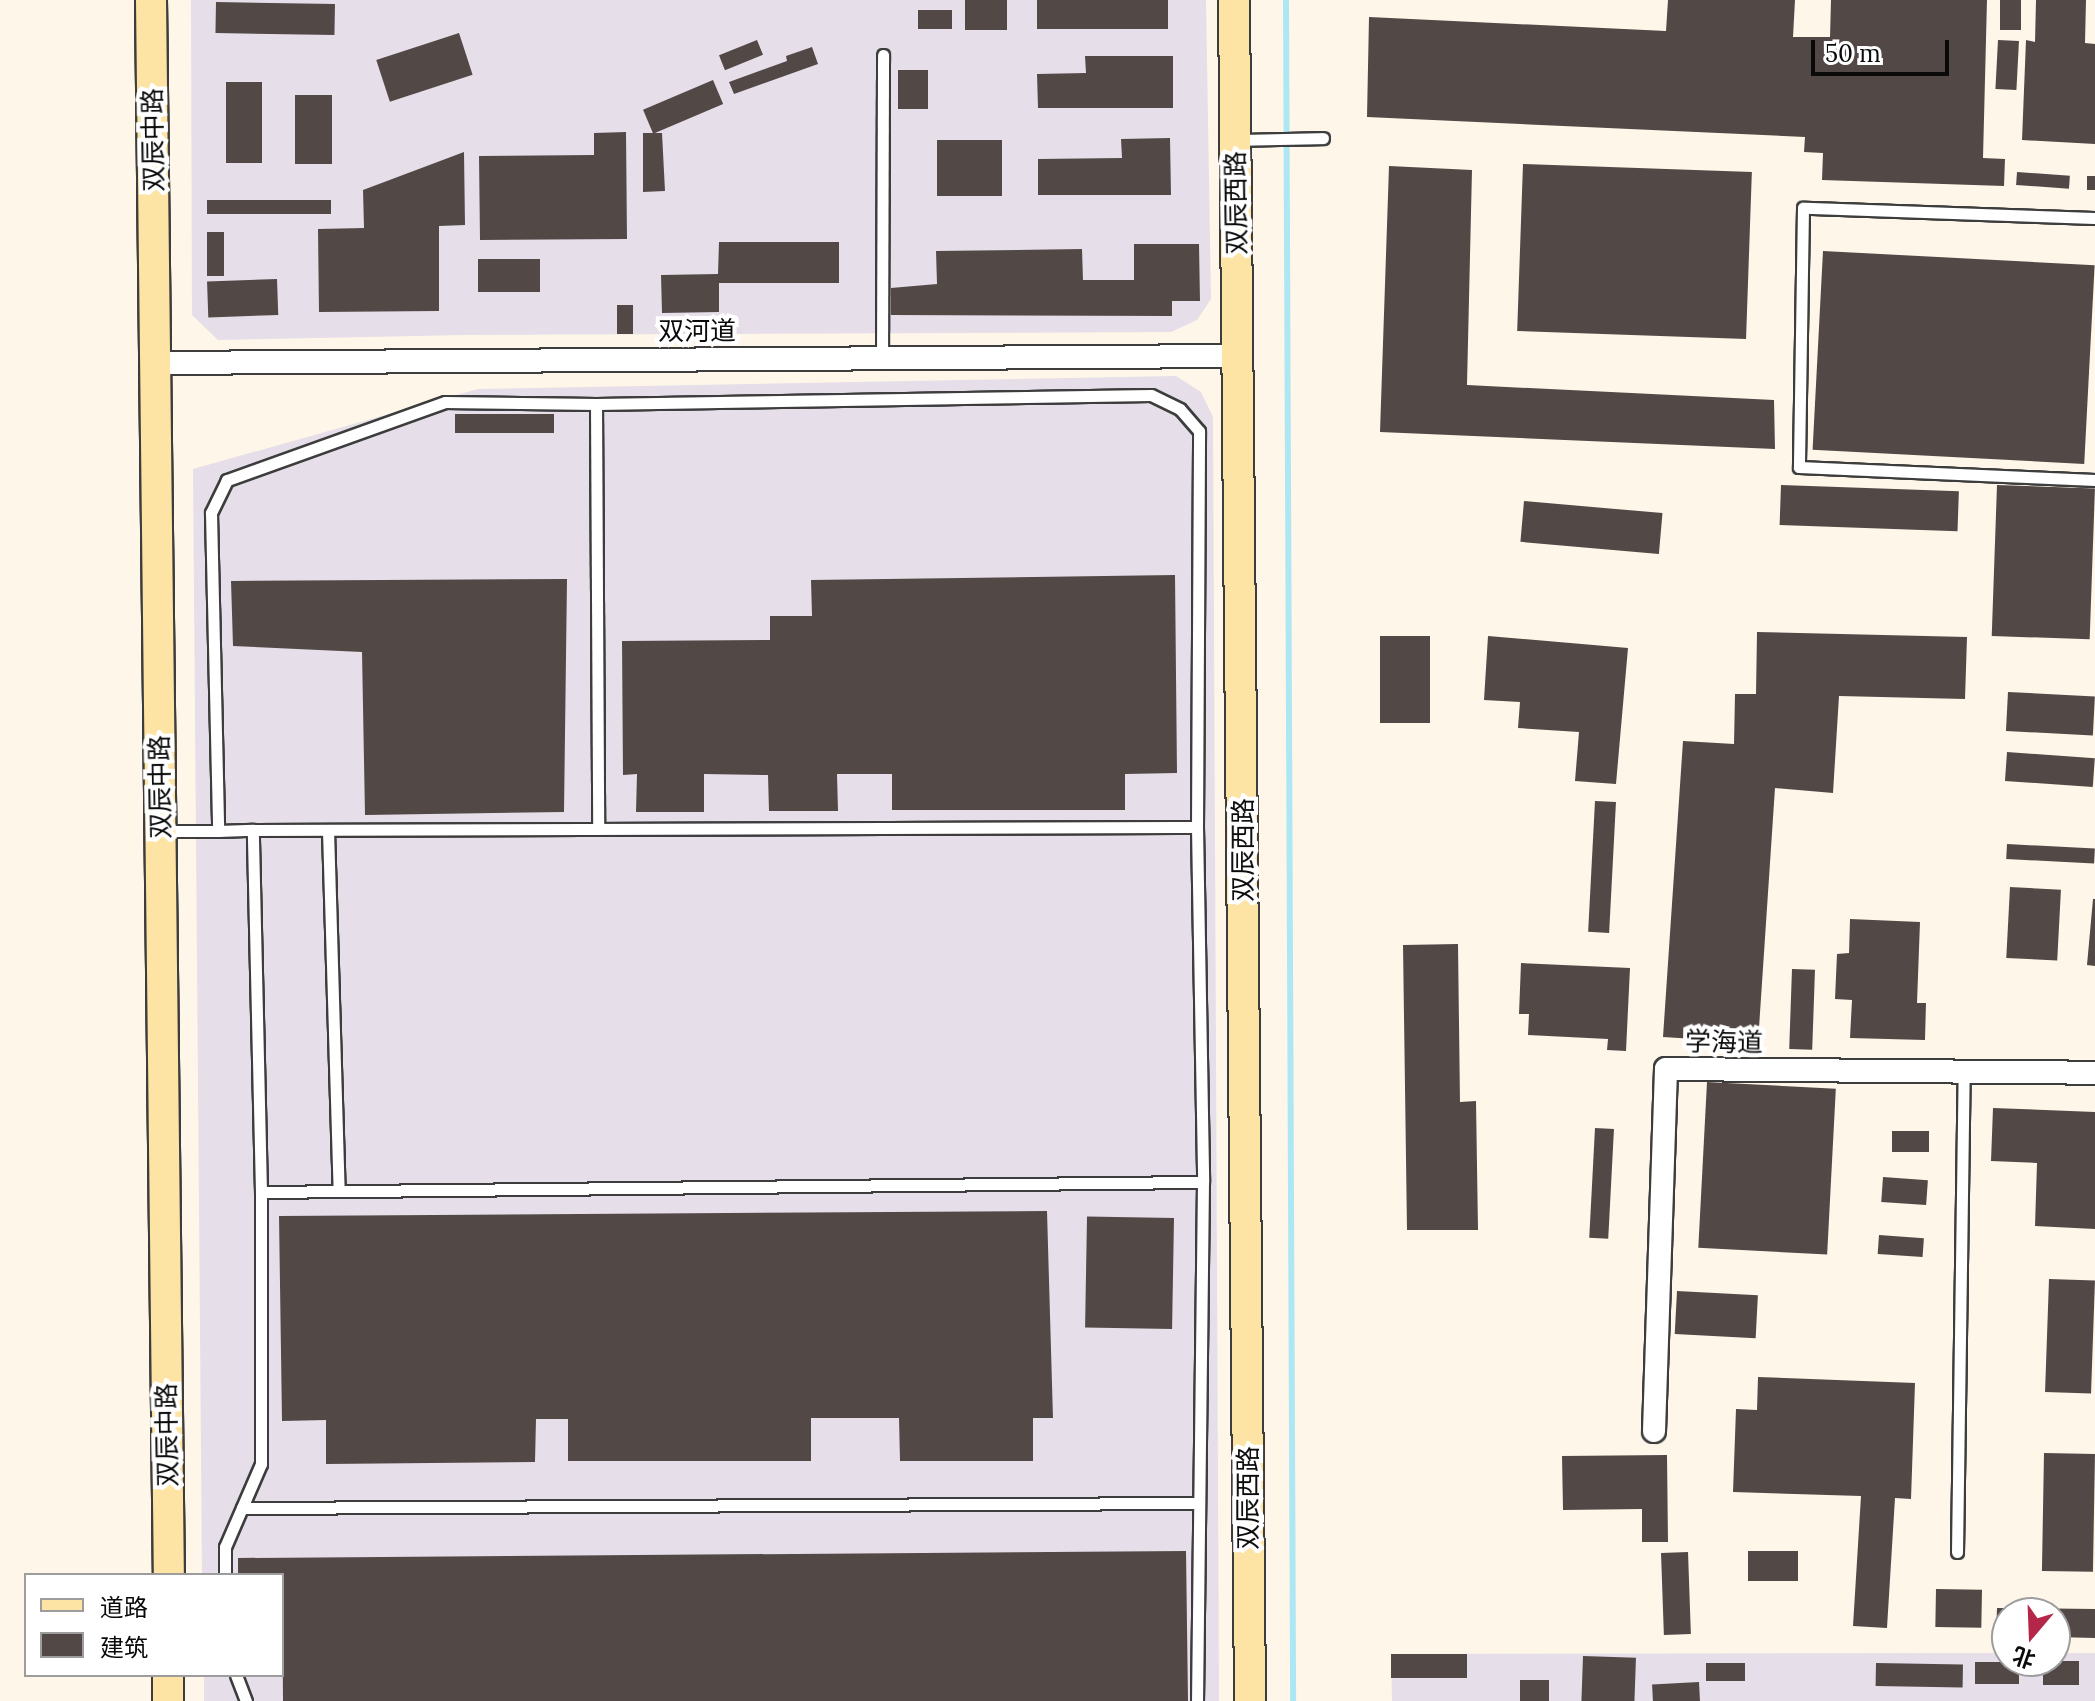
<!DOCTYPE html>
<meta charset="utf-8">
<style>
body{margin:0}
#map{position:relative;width:2095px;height:1701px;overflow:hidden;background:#fef6e8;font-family:Lora,"Noto Sans SC",serif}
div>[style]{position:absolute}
.industrial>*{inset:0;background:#e6dee9}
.stream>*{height:6px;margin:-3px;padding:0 3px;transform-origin:3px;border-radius:3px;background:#aee7f4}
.building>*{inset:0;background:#524947;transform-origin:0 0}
.roads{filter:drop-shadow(2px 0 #3d3d3d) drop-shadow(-2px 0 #3d3d3d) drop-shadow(0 2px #3d3d3d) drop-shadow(0 -2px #3d3d3d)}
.lane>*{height:11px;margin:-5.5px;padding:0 5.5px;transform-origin:5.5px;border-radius:5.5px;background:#fff}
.street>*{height:22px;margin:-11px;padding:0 11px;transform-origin:11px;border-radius:11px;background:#fff}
.secondary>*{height:30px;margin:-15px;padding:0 15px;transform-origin:15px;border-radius:15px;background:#fde3a4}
span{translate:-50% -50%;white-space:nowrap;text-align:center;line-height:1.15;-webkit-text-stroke:8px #fff;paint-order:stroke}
.street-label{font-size:26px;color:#0a0a0a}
.legend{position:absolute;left:24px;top:1573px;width:260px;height:104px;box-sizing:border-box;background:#fff;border:2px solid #9d9d9d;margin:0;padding:10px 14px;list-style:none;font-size:24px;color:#0a0a0a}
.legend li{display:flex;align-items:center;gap:16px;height:40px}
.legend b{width:40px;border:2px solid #9d9d9d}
.north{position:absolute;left:1991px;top:1597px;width:80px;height:80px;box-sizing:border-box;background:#fff;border:2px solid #9d9d9d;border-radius:50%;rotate:199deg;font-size:22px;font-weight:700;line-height:32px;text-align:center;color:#0a0a0a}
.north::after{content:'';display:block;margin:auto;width:28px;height:36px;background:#b52748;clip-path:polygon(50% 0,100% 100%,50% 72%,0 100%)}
.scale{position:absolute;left:1811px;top:40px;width:138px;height:36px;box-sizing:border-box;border:4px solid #0a0a0a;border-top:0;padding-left:10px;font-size:24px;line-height:28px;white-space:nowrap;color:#0a0a0a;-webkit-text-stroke:6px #fff;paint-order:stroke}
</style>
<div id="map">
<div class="industrial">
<div style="clip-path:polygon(191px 0,1206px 0,1211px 299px,1197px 320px,1171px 332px,465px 335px,218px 340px,192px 315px)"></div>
<div style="clip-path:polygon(1176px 376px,1201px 392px,1213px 417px,1219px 1701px,204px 1701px,204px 1675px,282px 1675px,282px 1575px,202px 1575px,193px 469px,478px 389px)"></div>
<div style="clip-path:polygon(2007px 1653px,2007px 1661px,2055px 1661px,2055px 1653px,2095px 1653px,2095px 1701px,1392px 1701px,1391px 1654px)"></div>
</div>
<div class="stream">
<div style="left:1286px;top:0;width:1701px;rotate:89.76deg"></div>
</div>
<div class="building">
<div style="left:965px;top:0;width:42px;height:30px"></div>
<div style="left:1037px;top:0;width:131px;height:29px"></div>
<div style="clip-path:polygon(1668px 0,1795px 0,1793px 37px,1830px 37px,1831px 0,1987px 0,1983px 158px,2005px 159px,2004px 186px,1822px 180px,1823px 153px,1804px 152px,1805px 137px,1367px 117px,1369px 17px,1666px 31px)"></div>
<div style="left:2000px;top:0;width:21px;height:30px"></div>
<div style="clip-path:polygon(2036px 0,2086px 0,2085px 43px,2095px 44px,2095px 144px,2022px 140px,2026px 40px,2035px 42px)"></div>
<div style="left:216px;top:2px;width:119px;height:31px;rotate:1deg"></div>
<div style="left:952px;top:10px;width:19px;height:34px;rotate:90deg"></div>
<div style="left:459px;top:33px;width:44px;height:87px;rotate:72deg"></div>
<div style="left:757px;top:40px;width:16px;height:41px;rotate:68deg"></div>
<div style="left:1998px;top:40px;width:21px;height:49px;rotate:3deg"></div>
<div style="clip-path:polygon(812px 47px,818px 64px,734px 94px,729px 82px,787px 61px,786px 56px)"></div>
<div style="clip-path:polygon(1085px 56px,1173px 56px,1173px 108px,1038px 108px,1037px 74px,1086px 73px)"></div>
<div style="left:898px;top:70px;width:30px;height:39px"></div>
<div style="left:713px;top:80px;width:26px;height:76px;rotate:67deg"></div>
<div style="left:226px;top:82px;width:36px;height:81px"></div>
<div style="left:295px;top:95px;width:37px;height:69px"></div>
<div style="clip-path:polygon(626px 132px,627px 239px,480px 240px,479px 156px,594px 155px,594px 133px)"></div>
<div style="clip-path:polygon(643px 133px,662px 133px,665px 191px,643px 192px)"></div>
<div style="clip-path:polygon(1170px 138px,1171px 195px,1038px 195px,1038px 159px,1122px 158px,1121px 139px)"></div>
<div style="left:937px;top:140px;width:65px;height:56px"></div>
<div style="clip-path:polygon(464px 152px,465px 225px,439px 226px,439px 311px,319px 312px,318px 229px,364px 228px,363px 190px)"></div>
<div style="left:1523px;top:164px;width:229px;height:167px;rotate:2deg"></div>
<div style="clip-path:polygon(1389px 166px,1472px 170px,1467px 385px,1774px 400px,1775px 449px,1380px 432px)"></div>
<div style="left:2017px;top:172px;width:53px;height:13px;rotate:4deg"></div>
<div style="left:2087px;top:176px;width:8px;height:14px"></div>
<div style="left:207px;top:200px;width:124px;height:14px"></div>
<div style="left:207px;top:232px;width:17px;height:44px"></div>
<div style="clip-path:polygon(719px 242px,839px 242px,839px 283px,719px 283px,719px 312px,662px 313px,661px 275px,718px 274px)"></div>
<div style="clip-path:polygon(1134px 244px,1199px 244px,1200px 301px,1172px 301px,1172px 316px,891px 315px,891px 288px,937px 284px,936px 251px,1082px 249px,1083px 280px,1134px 280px)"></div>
<div style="left:1823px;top:251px;width:272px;height:199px;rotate:3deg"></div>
<div style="left:540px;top:259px;width:33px;height:62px;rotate:90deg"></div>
<div style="left:277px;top:279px;width:36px;height:70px;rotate:88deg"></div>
<div style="left:617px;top:305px;width:16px;height:29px"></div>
<div style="left:455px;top:414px;width:99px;height:19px"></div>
<div style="left:1781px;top:485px;width:178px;height:40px;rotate:2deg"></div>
<div style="left:1997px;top:485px;width:98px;height:151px;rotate:2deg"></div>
<div style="left:1524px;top:501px;width:139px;height:41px;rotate:5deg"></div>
<div style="clip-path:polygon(1175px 575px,1177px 773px,1125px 774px,1125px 810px,892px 810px,892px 774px,837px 774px,838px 811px,769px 811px,768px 775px,704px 774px,704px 812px,636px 812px,637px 774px,623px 775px,622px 641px,770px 640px,770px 616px,812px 616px,811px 580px)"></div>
<div style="clip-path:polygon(567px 579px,564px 812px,365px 815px,362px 652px,233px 646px,231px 581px)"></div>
<div style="clip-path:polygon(1757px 632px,1967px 637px,1965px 699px,1839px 696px,1833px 793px,1775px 788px,1758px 1043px,1663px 1037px,1683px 741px,1734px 744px,1735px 694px,1756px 694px)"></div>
<div style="left:1380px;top:636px;width:50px;height:87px"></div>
<div style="clip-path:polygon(1488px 636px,1628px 648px,1616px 784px,1575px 781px,1579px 732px,1518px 728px,1520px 702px,1484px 700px)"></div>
<div style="left:2008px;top:692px;width:87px;height:39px;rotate:3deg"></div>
<div style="left:2007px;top:752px;width:88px;height:29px;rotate:4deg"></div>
<div style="left:1595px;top:801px;width:21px;height:131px;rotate:3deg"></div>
<div style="left:2007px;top:844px;width:88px;height:15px;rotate:3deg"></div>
<div style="left:2010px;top:887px;width:51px;height:71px;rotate:3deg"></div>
<div style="clip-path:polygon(2093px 899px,2095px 899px,2095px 966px,2087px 965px)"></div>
<div style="clip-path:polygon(1850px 919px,1920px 922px,1917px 1003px,1926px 1003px,1925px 1040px,1850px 1038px,1852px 1000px,1835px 999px,1837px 954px,1849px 953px)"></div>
<div style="clip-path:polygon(1458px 944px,1460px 1102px,1476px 1101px,1478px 1230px,1407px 1230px,1403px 945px)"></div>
<div style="clip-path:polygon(1521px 963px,1630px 968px,1626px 1051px,1607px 1050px,1608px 1039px,1528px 1035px,1529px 1014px,1519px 1014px)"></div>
<div style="left:1792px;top:969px;width:23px;height:80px;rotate:2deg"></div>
<div style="left:1707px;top:1082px;width:129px;height:166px;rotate:3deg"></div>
<div style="clip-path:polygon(1993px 1108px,2095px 1112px,2095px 1229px,2035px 1226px,2037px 1163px,1991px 1161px)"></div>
<div style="left:1595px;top:1128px;width:19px;height:110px;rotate:3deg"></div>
<div style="left:1892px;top:1131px;width:37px;height:21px"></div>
<div style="left:1883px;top:1177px;width:45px;height:25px;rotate:4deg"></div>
<div style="clip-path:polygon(1047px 1211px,1053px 1418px,1033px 1418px,1033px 1461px,900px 1461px,899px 1418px,811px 1418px,811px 1461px,568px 1461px,568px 1419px,536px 1419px,535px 1462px,326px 1464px,326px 1420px,282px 1421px,279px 1216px)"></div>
<div style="left:1174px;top:1218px;width:111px;height:87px;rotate:91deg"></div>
<div style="left:1879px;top:1235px;width:45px;height:19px;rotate:4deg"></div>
<div style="left:2049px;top:1279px;width:46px;height:113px;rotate:2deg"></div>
<div style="left:1677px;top:1291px;width:81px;height:43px;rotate:3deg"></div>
<div style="clip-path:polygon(1758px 1377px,1915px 1383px,1911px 1499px,1895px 1498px,1887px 1628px,1853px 1626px,1861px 1496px,1733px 1492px,1736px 1409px,1757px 1410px)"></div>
<div style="left:2044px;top:1453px;width:51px;height:118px;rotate:1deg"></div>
<div style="clip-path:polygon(1667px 1455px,1668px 1542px,1642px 1542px,1642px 1509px,1563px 1510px,1562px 1456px)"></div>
<div style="clip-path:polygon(1186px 1551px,1188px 1701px,283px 1701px,282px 1575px,238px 1575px,238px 1558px)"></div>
<div style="left:1748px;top:1551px;width:50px;height:30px"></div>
<div style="left:1688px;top:1552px;width:82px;height:27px;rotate:88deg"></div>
<div style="left:1936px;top:1589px;width:46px;height:38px;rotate:1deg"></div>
<div style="clip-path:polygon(1997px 1608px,2095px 1609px,2095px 1638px,2055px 1637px,2055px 1613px,2007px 1613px,2007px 1637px,1996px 1637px)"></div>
<div style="left:1391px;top:1654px;width:76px;height:24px"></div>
<div style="left:1583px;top:1656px;width:53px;height:45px;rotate:2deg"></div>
<div style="left:2079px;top:1661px;width:24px;height:36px;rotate:90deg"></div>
<div style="left:2019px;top:1662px;width:22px;height:44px;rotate:90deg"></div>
<div style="left:1745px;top:1663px;width:18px;height:39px;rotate:90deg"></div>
<div style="left:1876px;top:1663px;width:87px;height:23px;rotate:1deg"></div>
<div style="left:1549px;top:1680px;width:21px;height:29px;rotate:90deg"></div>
<div style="left:1699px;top:1682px;width:19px;height:47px;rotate:87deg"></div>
</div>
<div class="roads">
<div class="lane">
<div style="left:1236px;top:140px;width:87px;rotate:-1.3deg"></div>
<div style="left:2095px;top:218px;width:292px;rotate:-178deg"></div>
<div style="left:1803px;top:208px;width:259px;rotate:90.9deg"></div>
<div style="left:1799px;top:467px;width:296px;rotate:2.5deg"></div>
<div style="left:882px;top:358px;width:303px;rotate:-89.8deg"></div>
<div style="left:596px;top:404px;width:425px;rotate:89.7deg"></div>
<div style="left:1197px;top:827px;width:355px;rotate:89deg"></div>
<div style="left:1203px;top:1182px;width:519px;rotate:90.66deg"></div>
<div style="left:328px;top:830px;width:361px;rotate:88.3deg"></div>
<div style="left:161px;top:831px;width:57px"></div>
<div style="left:218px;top:831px;width:35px;rotate:-2deg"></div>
<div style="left:253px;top:830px;width:944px;rotate:-0.18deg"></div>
<div style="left:1197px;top:827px;width:396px;rotate:-89.7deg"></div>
<div style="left:1199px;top:431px;width:29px;rotate:-131deg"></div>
<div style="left:1180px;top:409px;width:32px;rotate:-154deg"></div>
<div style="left:1151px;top:395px;width:555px;rotate:179.07deg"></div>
<div style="left:596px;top:404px;width:151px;rotate:-179.2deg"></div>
<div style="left:445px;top:402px;width:232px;rotate:160.3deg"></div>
<div style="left:227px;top:480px;width:37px;rotate:116deg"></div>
<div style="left:211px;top:513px;width:318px;rotate:88.7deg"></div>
<div style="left:261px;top:1192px;width:942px;rotate:-0.61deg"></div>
<div style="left:242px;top:1508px;width:957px;rotate:-0.3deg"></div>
<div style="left:1957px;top:1552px;width:480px;rotate:-89.2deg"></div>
<div style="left:225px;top:1575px;width:28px;rotate:-90deg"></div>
<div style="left:225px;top:1547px;width:90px;rotate:-66.6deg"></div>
<div style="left:261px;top:1464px;width:272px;rotate:-90deg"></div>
<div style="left:261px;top:1192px;width:362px;rotate:-91.3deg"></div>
<div style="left:236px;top:1675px;width:28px;rotate:69deg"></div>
</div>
<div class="street">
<div style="left:155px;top:363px;width:1083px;rotate:-0.37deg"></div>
<div style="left:1654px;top:1431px;width:362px;rotate:-88.1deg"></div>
<div style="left:1666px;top:1069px;width:429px;rotate:0.5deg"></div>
</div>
<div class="secondary">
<div style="left:151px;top:0;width:1575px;rotate:89.35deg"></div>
<div style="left:1234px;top:0;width:1701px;rotate:89.46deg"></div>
<div style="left:168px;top:1701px;width:26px;rotate:-90deg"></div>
</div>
</div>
<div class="street-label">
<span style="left:153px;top:140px;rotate:-91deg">双辰中路</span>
<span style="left:1236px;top:203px;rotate:-91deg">双辰西路</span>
<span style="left:697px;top:331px">双河道</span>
<span style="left:160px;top:787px;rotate:-91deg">双辰中路</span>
<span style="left:1243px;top:850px;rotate:-90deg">双辰西路</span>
<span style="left:1724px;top:1042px;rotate:1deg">学海道</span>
<span style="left:167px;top:1435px;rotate:-91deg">双辰中路</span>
<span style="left:1248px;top:1498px;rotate:-90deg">双辰西路</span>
</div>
<ul class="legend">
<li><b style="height:10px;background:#fde3a4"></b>道路</li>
<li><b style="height:22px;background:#524947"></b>建筑</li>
</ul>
<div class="north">北</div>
<div class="scale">50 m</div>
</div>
